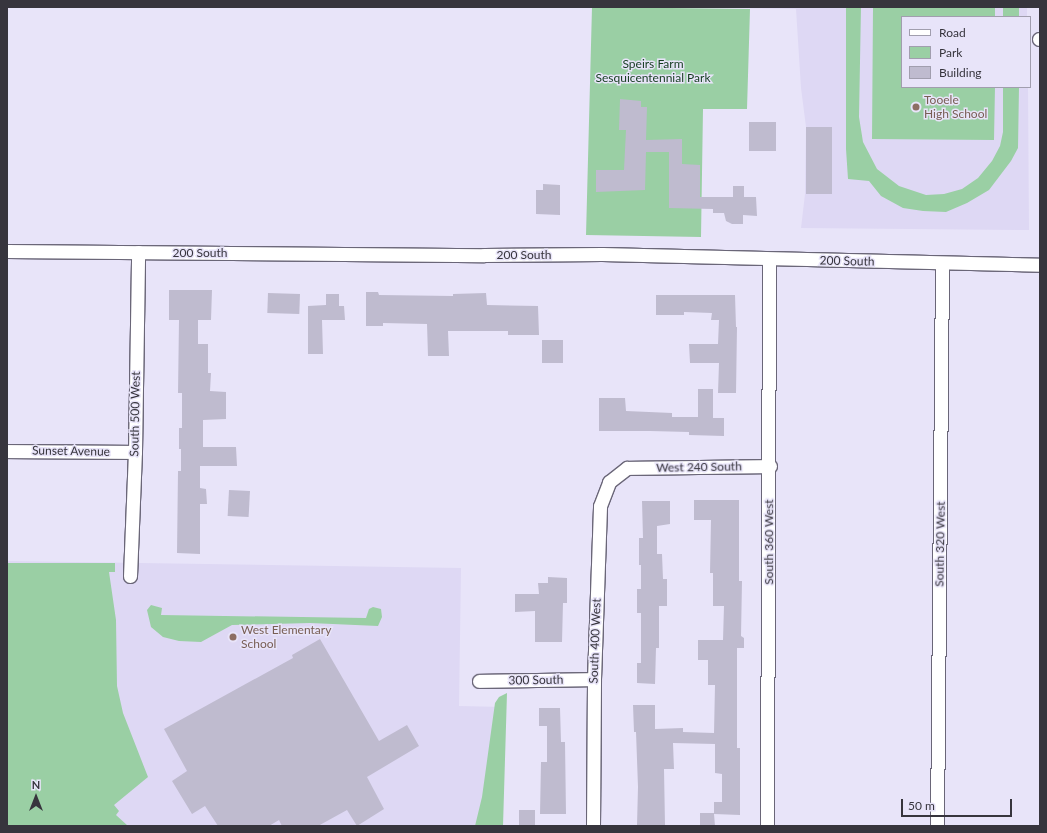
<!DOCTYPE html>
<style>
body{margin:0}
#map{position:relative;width:1047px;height:833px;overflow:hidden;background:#e8e4f9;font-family:Lato,sans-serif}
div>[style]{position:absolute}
.built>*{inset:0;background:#ded8f4}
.green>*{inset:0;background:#9acfa4;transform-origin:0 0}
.building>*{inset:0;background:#bfbbcf;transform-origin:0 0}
.roads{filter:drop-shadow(1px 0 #6a6678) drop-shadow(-1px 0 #6a6678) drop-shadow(0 1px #6a6678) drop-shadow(0 -1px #6a6678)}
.street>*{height:13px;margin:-6.5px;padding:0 6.5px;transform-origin:6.5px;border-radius:6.5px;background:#fff}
.dots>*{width:11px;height:11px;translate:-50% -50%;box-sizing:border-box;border:2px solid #e8e4f9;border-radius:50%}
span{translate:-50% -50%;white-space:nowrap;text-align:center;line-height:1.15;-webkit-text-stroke:3px #e8e4f9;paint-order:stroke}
.park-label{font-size:12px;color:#143c1f}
.education-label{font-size:12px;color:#785e54}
.left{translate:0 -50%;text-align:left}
.street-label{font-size:12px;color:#37353d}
.frame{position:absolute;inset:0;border:8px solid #37353d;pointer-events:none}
.legend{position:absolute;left:901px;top:16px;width:130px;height:72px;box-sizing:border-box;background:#e8e4f9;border:1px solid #a19eae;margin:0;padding:5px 7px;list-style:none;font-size:12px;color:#37353d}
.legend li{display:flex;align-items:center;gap:8px;height:20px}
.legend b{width:20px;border:1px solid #a19eae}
.north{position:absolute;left:16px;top:777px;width:40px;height:40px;-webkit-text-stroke:3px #e8e4f9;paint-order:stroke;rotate:0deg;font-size:11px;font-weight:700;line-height:16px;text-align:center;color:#37353d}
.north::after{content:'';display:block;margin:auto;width:14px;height:18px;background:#37353d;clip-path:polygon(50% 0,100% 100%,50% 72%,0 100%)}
.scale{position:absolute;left:901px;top:799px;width:111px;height:18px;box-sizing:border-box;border:2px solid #37353d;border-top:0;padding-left:5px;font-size:12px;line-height:14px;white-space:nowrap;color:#37353d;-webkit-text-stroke:3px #e8e4f9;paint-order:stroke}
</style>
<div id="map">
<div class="built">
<div style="clip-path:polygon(667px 7px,1027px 7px,1027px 17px,902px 17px,902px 87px,1028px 87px,1029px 230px,801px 228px,805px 194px,806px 127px,801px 88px,796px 9px)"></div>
<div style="clip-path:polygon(7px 561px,461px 568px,459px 706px,504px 707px,502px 826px,7px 826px)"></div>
</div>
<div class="green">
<div style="clip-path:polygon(592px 7px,750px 9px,747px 109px,703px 109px,701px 237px,586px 235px)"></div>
<div style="clip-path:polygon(846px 7px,861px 7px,859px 117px,863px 142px,877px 169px,899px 186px,926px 195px,944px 194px,962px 189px,978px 178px,992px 161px,1000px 146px,1003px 132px,1003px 87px,1019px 87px,1018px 148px,1011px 161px,989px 190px,967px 203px,946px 212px,923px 211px,903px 208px,881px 196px,869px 181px,848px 179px,846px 149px)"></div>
<div style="clip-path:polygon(873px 7px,995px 7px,995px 17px,902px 17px,902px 87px,995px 87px,994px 140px,872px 139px)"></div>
<div style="left:1003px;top:7px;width:16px;height:10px"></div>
<div style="clip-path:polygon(7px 563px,115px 563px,115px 572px,109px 572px,116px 620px,117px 686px,123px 713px,148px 777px,114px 805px,119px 811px,116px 815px,128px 826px,7px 826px)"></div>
<div style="clip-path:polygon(151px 605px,162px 608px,161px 615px,366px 618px,369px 609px,373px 607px,381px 609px,382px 617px,378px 626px,310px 623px,232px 625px,201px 642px,179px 641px,163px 637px,151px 627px,147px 610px)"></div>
<div style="clip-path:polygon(507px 693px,503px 826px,475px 826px,482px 797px,495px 703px,499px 697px)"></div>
</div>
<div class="building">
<div style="clip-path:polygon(620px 99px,641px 101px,641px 107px,647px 107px,646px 140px,682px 139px,682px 164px,700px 165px,700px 197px,733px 197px,733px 186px,744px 186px,744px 197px,756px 197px,757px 216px,743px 215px,743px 224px,732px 224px,726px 221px,724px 213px,713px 213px,713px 209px,669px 208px,669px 152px,646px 152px,645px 190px,596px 192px,596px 170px,624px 170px,626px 130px,619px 130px)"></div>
<div style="left:749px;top:122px;width:27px;height:29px"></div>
<div style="left:806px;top:127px;width:26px;height:67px"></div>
<div style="clip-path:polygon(543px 184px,560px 185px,560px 215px,536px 214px,536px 190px,543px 190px)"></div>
<div style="clip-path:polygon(169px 290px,212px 290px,211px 320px,198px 320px,198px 344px,208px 344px,208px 373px,211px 373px,210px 391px,226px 392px,226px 419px,203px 420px,203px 447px,236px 447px,237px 466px,200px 466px,200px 488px,206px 489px,207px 504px,200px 504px,200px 554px,177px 553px,178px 471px,181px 471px,181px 449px,179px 449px,179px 428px,182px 428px,182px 393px,178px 393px,179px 320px,169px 320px)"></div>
<div style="clip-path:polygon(366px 292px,378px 292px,379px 295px,453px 296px,453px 294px,486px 293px,487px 305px,538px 306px,539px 335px,508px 335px,508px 331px,448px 331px,449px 356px,428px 356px,427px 324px,383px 323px,383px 326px,366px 326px)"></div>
<div style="left:268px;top:293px;width:32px;height:20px;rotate:2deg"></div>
<div style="clip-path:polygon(326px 294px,339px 294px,339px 306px,344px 306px,345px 320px,322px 320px,323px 354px,308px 354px,308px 306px,326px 305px)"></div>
<div style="clip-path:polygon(656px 295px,735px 295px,736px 327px,737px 327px,736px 393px,718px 393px,719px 363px,690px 363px,689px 344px,718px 344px,719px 320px,711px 320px,712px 313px,684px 312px,684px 315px,656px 315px)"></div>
<div style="left:542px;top:340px;width:21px;height:23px"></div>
<div style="clip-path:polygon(698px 389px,713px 389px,713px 418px,724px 418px,724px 436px,689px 435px,689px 432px,650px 431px,599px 431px,599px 398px,625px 398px,626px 411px,672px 413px,672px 417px,698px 417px)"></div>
<div style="left:229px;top:490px;width:21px;height:26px;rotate:3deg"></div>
<div style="clip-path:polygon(694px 500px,739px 500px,739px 581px,742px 581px,741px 636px,744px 638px,744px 648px,737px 648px,737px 748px,740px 748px,740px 815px,714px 814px,715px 826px,700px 826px,700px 813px,714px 813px,714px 802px,722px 802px,722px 774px,715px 773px,715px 744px,673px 743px,674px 769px,664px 769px,665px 825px,637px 825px,638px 787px,636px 732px,634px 732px,633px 705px,655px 705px,655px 729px,683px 728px,683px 732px,714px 733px,715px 685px,708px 685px,708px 660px,698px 660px,698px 640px,723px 640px,724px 606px,713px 606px,713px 573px,710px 573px,711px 520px,694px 520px)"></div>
<div style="clip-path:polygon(642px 501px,670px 501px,670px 524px,657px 526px,657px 554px,662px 554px,663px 579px,667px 579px,667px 606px,659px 606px,659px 648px,656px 648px,655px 684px,637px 683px,637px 663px,641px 663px,641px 613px,637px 613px,637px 589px,641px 589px,641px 565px,639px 565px,639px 538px,643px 538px)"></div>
<div style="clip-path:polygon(548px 577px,567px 578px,567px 603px,563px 603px,562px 642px,535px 642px,535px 611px,515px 612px,515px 594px,539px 594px,538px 583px,548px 583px)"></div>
<div style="clip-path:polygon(320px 639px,379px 741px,407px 725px,419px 746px,367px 777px,384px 809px,357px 826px,347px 810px,318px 826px,282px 826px,279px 820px,269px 826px,218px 826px,205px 806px,192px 814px,172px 781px,187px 771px,164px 729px,293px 658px,292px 655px)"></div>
<div style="clip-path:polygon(539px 708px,560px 708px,561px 742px,565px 742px,566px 814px,540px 814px,541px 762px,547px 762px,547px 726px,539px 726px)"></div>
<div style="left:519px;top:810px;width:16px;height:16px"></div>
</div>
<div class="roads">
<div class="street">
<div style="left:1039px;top:39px;width:1px"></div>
<div style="left:7px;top:251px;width:477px;rotate:0.5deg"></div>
<div style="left:484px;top:255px;width:118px;rotate:-0.5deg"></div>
<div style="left:602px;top:254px;width:438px;rotate:1.4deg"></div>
<div style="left:7px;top:451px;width:128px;rotate:0.4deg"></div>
<div style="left:130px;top:576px;width:124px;rotate:-87.7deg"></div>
<div style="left:135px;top:452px;width:200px;rotate:-89.1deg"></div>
<div style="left:479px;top:681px;width:115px;rotate:-1deg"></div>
<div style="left:593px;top:826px;width:147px;rotate:-89.6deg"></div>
<div style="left:594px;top:679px;width:173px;rotate:-88deg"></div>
<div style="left:600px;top:506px;width:26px;rotate:-69deg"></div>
<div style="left:609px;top:482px;width:23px;rotate:-38deg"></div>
<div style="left:627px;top:468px;width:143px;rotate:-0.8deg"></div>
<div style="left:767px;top:826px;width:567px;rotate:-89.8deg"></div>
<div style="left:937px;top:826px;width:563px;rotate:-89.49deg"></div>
</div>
</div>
<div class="dots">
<div style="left:916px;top:107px;background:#8d6e63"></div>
<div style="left:233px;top:637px;background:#8d6e63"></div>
</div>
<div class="park-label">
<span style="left:653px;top:71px">Speirs Farm<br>Sesquicentennial Park</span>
</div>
<div class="education-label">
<span class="left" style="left:924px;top:107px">Tooele<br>High School</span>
<span class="left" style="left:241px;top:637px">West Elementary<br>School</span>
</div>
<div class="street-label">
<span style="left:200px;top:253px">200 South</span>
<span style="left:524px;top:255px">200 South</span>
<span style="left:847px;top:261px;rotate:1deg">200 South</span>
<span style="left:135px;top:414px;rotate:-89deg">South 500 West</span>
<span style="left:71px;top:451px;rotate:1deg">Sunset Avenue</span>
<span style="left:699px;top:467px;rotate:-1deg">West 240 South</span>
<span style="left:769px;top:542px;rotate:-90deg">South 360 West</span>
<span style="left:940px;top:544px;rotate:-89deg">South 320 West</span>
<span style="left:595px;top:641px;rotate:-88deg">South 400 West</span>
<span style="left:536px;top:680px;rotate:-1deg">300 South</span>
</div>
<div class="frame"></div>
<ul class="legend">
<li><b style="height:5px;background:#fff"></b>Road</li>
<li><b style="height:11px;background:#9acfa4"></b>Park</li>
<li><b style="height:11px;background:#bfbbcf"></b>Building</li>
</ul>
<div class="north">N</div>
<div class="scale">50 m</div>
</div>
